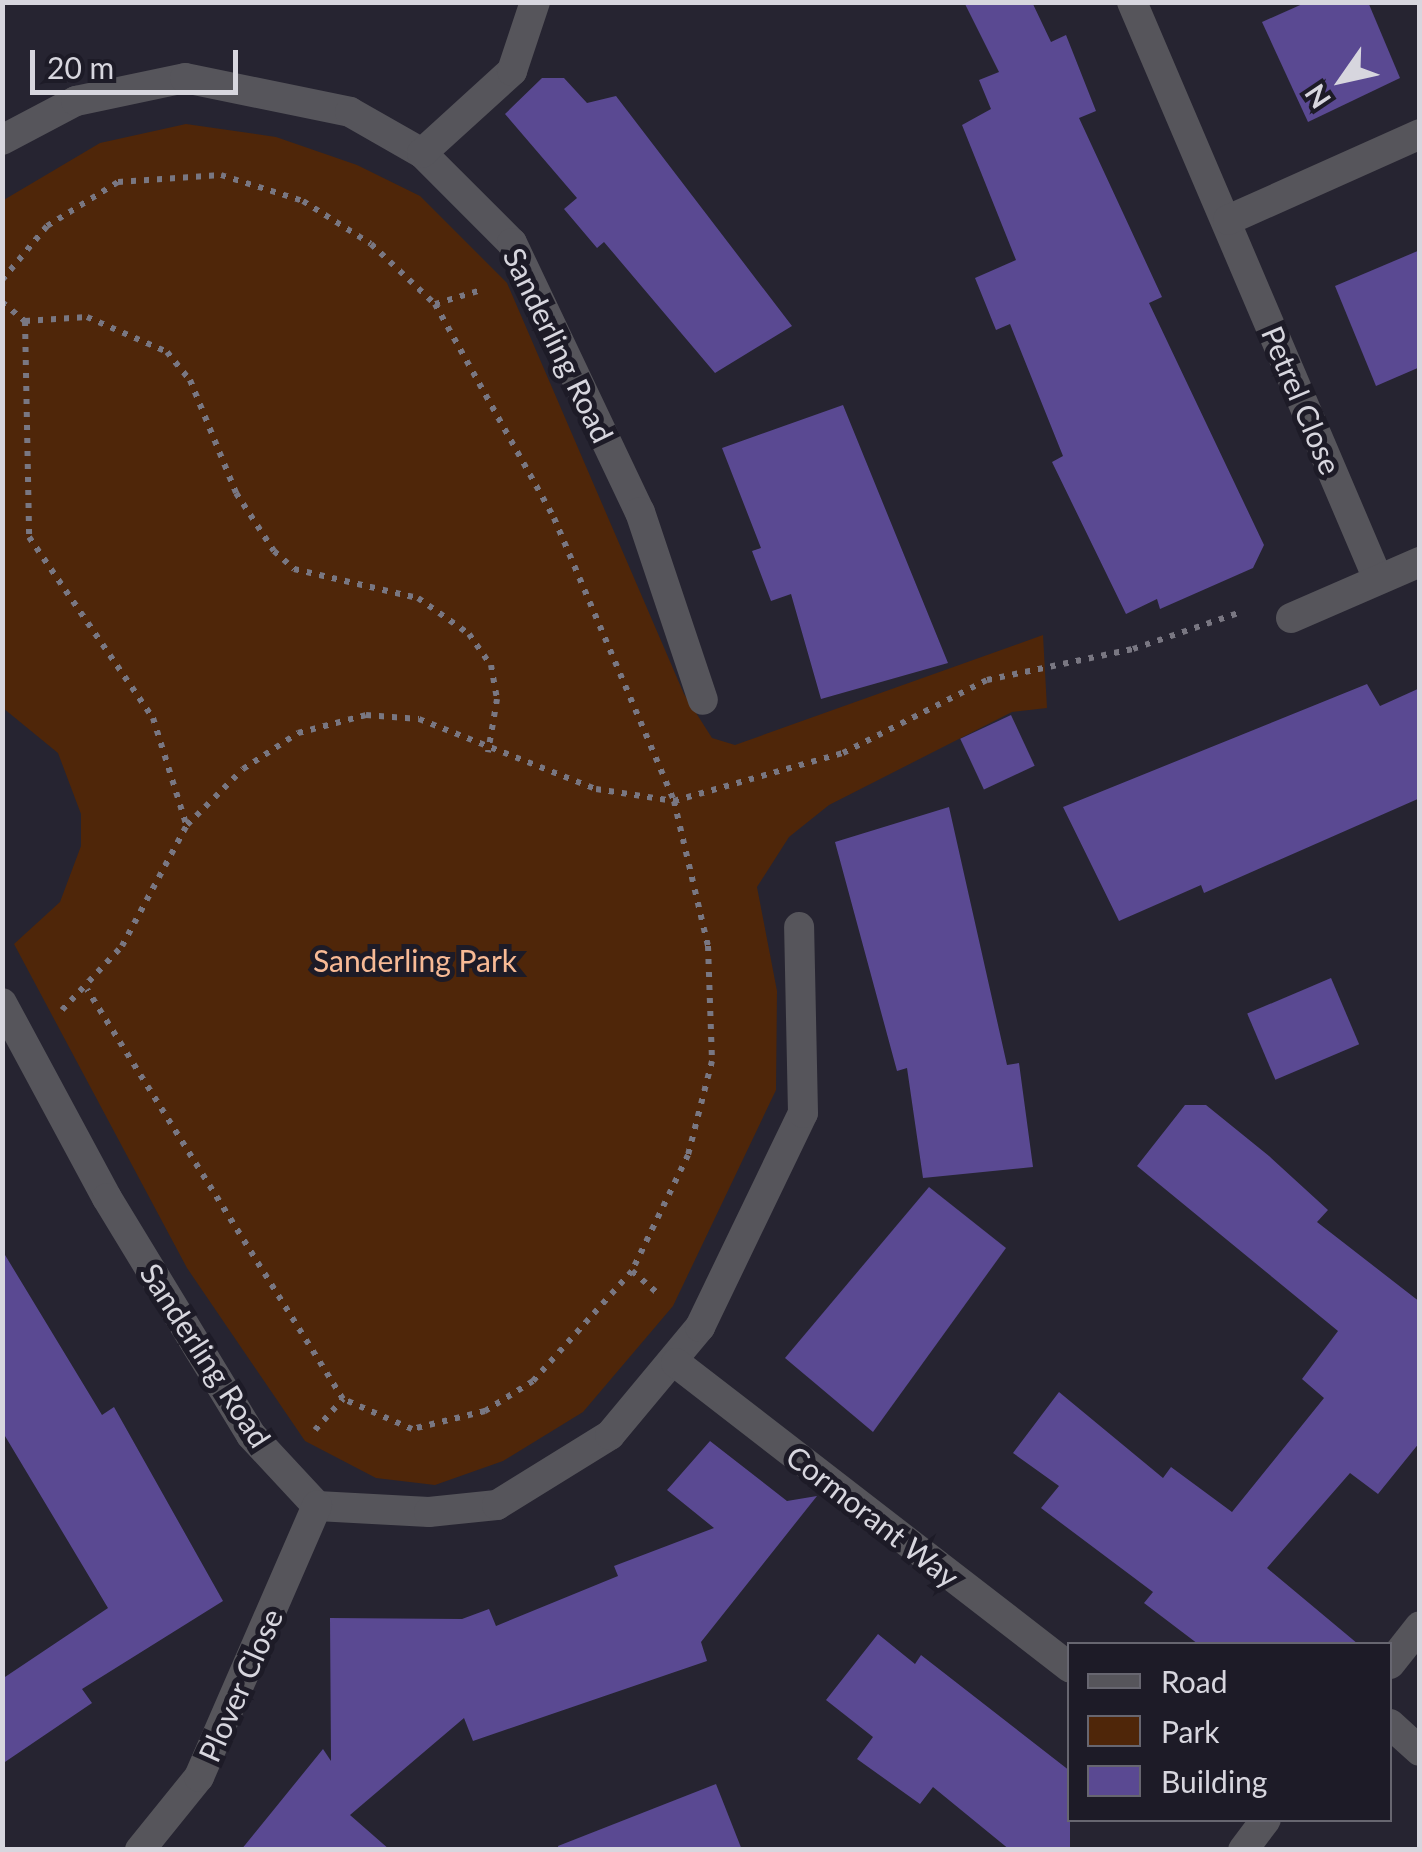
<!DOCTYPE html>
<style>
body{margin:0}
#map{position:relative;width:1422px;height:1852px;overflow:hidden;background:#262431;font-family:Lato,sans-serif}
div>[style]{position:absolute}
.green>*{inset:0;background:#4f2609}
.building>*{inset:0;background:#5a4992;transform-origin:0 0}
.path>*{height:6px;margin-top:-3px;transform-origin:0;background:repeating-linear-gradient(90deg,#797782 0 5px,transparent 0 13px)}
.minor>*{height:30px;margin:-15px;padding:0 15px;transform-origin:15px;border-radius:15px;background:#56555b}
span{translate:-50% -50%;white-space:nowrap;text-align:center;line-height:1.15;-webkit-text-stroke:10px #1d1b27;paint-order:stroke}
.street-label{font-size:30px;color:#d7d6de}
.park-label{font-size:30px;color:#f8ba95}
.frame{position:absolute;inset:0;border:5px solid #d7d6de;pointer-events:none}
.legend{position:absolute;left:1067px;top:1642px;width:325px;height:180px;box-sizing:border-box;background:#1d1b27;border:2px solid #676670;margin:0;padding:12px 18px;list-style:none;font-size:30px;color:#d7d6de}
.legend li{display:flex;align-items:center;gap:20px;height:50px}
.legend b{width:50px;border:2px solid #676670}
.north{position:absolute;left:1292px;top:30px;width:100px;height:100px;-webkit-text-stroke:8px #1d1b27;paint-order:stroke;rotate:236deg;font-size:28px;font-weight:700;line-height:40px;text-align:center;color:#d7d6de}
.north::after{content:'';display:block;margin:auto;width:35px;height:45px;background:#d7d6de;clip-path:polygon(50% 0,100% 100%,50% 72%,0 100%)}
.scale{position:absolute;left:30px;top:50px;width:208px;height:45px;box-sizing:border-box;border:5px solid #d7d6de;border-top:0;padding-left:12px;font-size:30px;line-height:35px;white-space:nowrap;color:#d7d6de;-webkit-text-stroke:8px #1d1b27;paint-order:stroke}
</style>
<div id="map">
<div class="green">
<div style="clip-path:polygon(186px 124px,276px 137px,357px 165px,420px 196px,507px 283px,684px 694px,712px 738px,735px 745px,1043px 635px,1047px 708px,1012px 712px,829px 805px,789px 837px,757px 887px,777px 991px,776px 1090px,673px 1306px,583px 1412px,503px 1461px,435px 1485px,376px 1478px,305px 1441px,187px 1268px,14px 944px,60px 902px,81px 846px,81px 814px,58px 753px,3px 708px,2px 201px,100px 143px)"></div>
</div>
<div class="building">
<div style="clip-path:polygon(964px 2px,1032px 2px,1051px 42px,1066px 35px,1096px 111px,1079px 118px,1162px 297px,1149px 303px,1264px 545px,1253px 568px,1160px 609px,1157px 599px,1126px 614px,1052px 462px,1063px 456px,1010px 324px,996px 330px,975px 278px,1016px 260px,962px 125px,991px 109px,979px 80px,999px 72px)"></div>
<div style="clip-path:polygon(1307px 2px,1368px 2px,1400px 78px,1308px 122px,1262px 22px)"></div>
<div style="clip-path:polygon(542px 78px,564px 78px,587px 103px,616px 96px,792px 326px,715px 373px,604px 242px,597px 248px,564px 209px,577px 198px,505px 114px)"></div>
<div style="clip-path:polygon(1420px 250px,1420px 367px,1376px 386px,1335px 286px)"></div>
<div style="clip-path:polygon(843px 405px,948px 663px,821px 699px,791px 594px,771px 601px,752px 551px,761px 548px,722px 448px)"></div>
<div style="clip-path:polygon(1367px 684px,1380px 706px,1420px 688px,1420px 798px,1204px 893px,1201px 885px,1119px 921px,1063px 807px)"></div>
<div style="left:1011px;top:715px;width:56px;height:56px;rotate:65deg"></div>
<div style="clip-path:polygon(949px 807px,1007px 1065px,1019px 1063px,1033px 1167px,923px 1178px,907px 1068px,897px 1071px,835px 842px)"></div>
<div style="left:1331px;top:978px;width:72px;height:91px;rotate:67deg"></div>
<div style="clip-path:polygon(1185px 1105px,1206px 1105px,1269px 1156px,1328px 1210px,1317px 1222px,1420px 1302px,1420px 1442px,1378px 1494px,1350px 1473px,1267px 1568px,1358px 1644px,1198px 1644px,1144px 1603px,1153px 1592px,1041px 1508px,1059px 1486px,1013px 1453px,1059px 1392px,1163px 1478px,1171px 1467px,1232px 1512px,1324px 1398px,1302px 1379px,1338px 1331px,1137px 1166px)"></div>
<div style="clip-path:polygon(929px 1187px,1006px 1248px,873px 1432px,785px 1358px)"></div>
<div style="clip-path:polygon(2px 1250px,102px 1415px,114px 1407px,223px 1601px,82px 1689px,92px 1703px,2px 1764px,2px 1679px,108px 1608px,2px 1431px)"></div>
<div style="clip-path:polygon(710px 1441px,787px 1501px,817px 1496px,701px 1642px,707px 1661px,473px 1741px,464px 1718px,350px 1815px,390px 1850px,241px 1850px,323px 1749px,331px 1761px,330px 1618px,462px 1619px,489px 1609px,496px 1626px,618px 1576px,614px 1566px,714px 1528px,667px 1490px)"></div>
<div style="clip-path:polygon(878px 1634px,915px 1664px,921px 1655px,1070px 1771px,1070px 1850px,1010px 1850px,933px 1787px,920px 1804px,857px 1759px,873px 1737px,826px 1700px)"></div>
<div style="clip-path:polygon(716px 1784px,742px 1850px,559px 1850px,558px 1846px)"></div>
</div>
<div class="path">
<div style="left:2px;top:280px;width:70px;rotate:-50.2deg"></div>
<div style="left:47px;top:226px;width:84px;rotate:-31.8deg"></div>
<div style="left:118px;top:182px;width:103px;rotate:-3.9deg"></div>
<div style="left:221px;top:175px;width:86px;rotate:17.6deg"></div>
<div style="left:303px;top:201px;width:80px;rotate:32.3deg"></div>
<div style="left:371px;top:244px;width:88px;rotate:43.2deg"></div>
<div style="left:435px;top:304px;width:245px;rotate:60.9deg"></div>
<div style="left:554px;top:518px;width:307px;rotate:67deg"></div>
<div style="left:674px;top:801px;width:149px;rotate:76.8deg"></div>
<div style="left:708px;top:946px;width:115px;rotate:88deg"></div>
<div style="left:712px;top:1061px;width:97px;rotate:104.3deg"></div>
<div style="left:688px;top:1155px;width:129px;rotate:115.8deg"></div>
<div style="left:632px;top:1271px;width:148px;rotate:132deg"></div>
<div style="left:533px;top:1381px;width:57px;rotate:148deg"></div>
<div style="left:485px;top:1411px;width:75px;rotate:166.1deg"></div>
<div style="left:412px;top:1429px;width:75px;rotate:-156.5deg"></div>
<div style="left:343px;top:1399px;width:483px;rotate:-122deg"></div>
<div style="left:2px;top:302px;width:30px;rotate:40deg"></div>
<div style="left:25px;top:321px;width:216px;rotate:88.9deg"></div>
<div style="left:29px;top:537px;width:219px;rotate:55.6deg"></div>
<div style="left:153px;top:718px;width:111px;rotate:72.7deg"></div>
<div style="left:435px;top:304px;width:48px;rotate:-16.9deg"></div>
<div style="left:25px;top:321px;width:62px;rotate:-3.7deg"></div>
<div style="left:87px;top:317px;width:87px;rotate:23.6deg"></div>
<div style="left:167px;top:352px;width:36px;rotate:51deg"></div>
<div style="left:190px;top:380px;width:122px;rotate:67.8deg"></div>
<div style="left:236px;top:493px;width:69px;rotate:56.8deg"></div>
<div style="left:274px;top:551px;width:27px;rotate:42deg"></div>
<div style="left:294px;top:569px;width:127px;rotate:13.2deg"></div>
<div style="left:418px;top:598px;width:62px;rotate:35.2deg"></div>
<div style="left:469px;top:634px;width:38px;rotate:55deg"></div>
<div style="left:491px;top:665px;width:35px;rotate:80deg"></div>
<div style="left:497px;top:699px;width:54px;rotate:99.6deg"></div>
<div style="left:62px;top:1010px;width:88px;rotate:-46.8deg"></div>
<div style="left:122px;top:946px;width:137px;rotate:-61.8deg"></div>
<div style="left:187px;top:825px;width:79px;rotate:-45deg"></div>
<div style="left:243px;top:769px;width:66px;rotate:-33.2deg"></div>
<div style="left:298px;top:733px;width:70px;rotate:-14.8deg"></div>
<div style="left:366px;top:715px;width:53px;rotate:4.3deg"></div>
<div style="left:419px;top:719px;width:190px;rotate:21.6deg"></div>
<div style="left:596px;top:789px;width:79px;rotate:8.7deg"></div>
<div style="left:674px;top:801px;width:176px;rotate:-15.9deg"></div>
<div style="left:843px;top:753px;width:161px;rotate:-26.9deg"></div>
<div style="left:987px;top:680px;width:149px;rotate:-12deg"></div>
<div style="left:1133px;top:649px;width:114px;rotate:-18.9deg"></div>
<div style="left:632px;top:1271px;width:37px;rotate:41deg"></div>
<div style="left:315px;top:1430px;width:42px;rotate:-47.9deg"></div>
</div>
<div class="minor">
<div style="left:1132px;top:2px;width:627px;rotate:66.91deg"></div>
<div style="left:2px;top:140px;width:84px;rotate:-27.8deg"></div>
<div style="left:76px;top:101px;width:111px;rotate:-11.9deg"></div>
<div style="left:185px;top:78px;width:168px;rotate:11.6deg"></div>
<div style="left:350px;top:112px;width:83px;rotate:29.7deg"></div>
<div style="left:422px;top:153px;width:127px;rotate:45deg"></div>
<div style="left:512px;top:243px;width:298px;rotate:64.6deg"></div>
<div style="left:640px;top:512px;width:198px;rotate:71.5deg"></div>
<div style="left:422px;top:153px;width:122px;rotate:-42.3deg"></div>
<div style="left:512px;top:71px;width:73px;rotate:-71.6deg"></div>
<div style="left:1228px;top:220px;width:210px;rotate:-24.1deg"></div>
<div style="left:1291px;top:618px;width:141px;rotate:-23.5deg"></div>
<div style="left:2px;top:1003px;width:221px;rotate:61.7deg"></div>
<div style="left:107px;top:1198px;width:277px;rotate:58.7deg"></div>
<div style="left:251px;top:1435px;width:97px;rotate:47.1deg"></div>
<div style="left:317px;top:1506px;width:112px;rotate:3.1deg"></div>
<div style="left:429px;top:1512px;width:68px;rotate:-5.9deg"></div>
<div style="left:497px;top:1505px;width:133px;rotate:-31.8deg"></div>
<div style="left:610px;top:1435px;width:141px;rotate:-50.2deg"></div>
<div style="left:700px;top:1327px;width:237px;rotate:-64.3deg"></div>
<div style="left:803px;top:1113px;width:186px;rotate:-91.2deg"></div>
<div style="left:676px;top:1363px;width:498px;rotate:37.7deg"></div>
<div style="left:1390px;top:1664px;width:48px;rotate:-51.7deg"></div>
<div style="left:1390px;top:1724px;width:40px;rotate:42deg"></div>
<div style="left:140px;top:1850px;width:94px;rotate:-51.1deg"></div>
<div style="left:199px;top:1777px;width:296px;rotate:-66.5deg"></div>
<div style="left:1243px;top:1850px;width:38px;rotate:-53deg"></div>
</div>
<div class="street-label">
<span style="left:559px;top:345px;rotate:64deg">Sanderling Road</span>
<span style="left:1302px;top:400px;rotate:67deg">Petrel Close</span>
<span style="left:206px;top:1355px;rotate:57deg">Sanderling Road</span>
<span style="left:873px;top:1516px;rotate:38deg">Cormorant Way</span>
<span style="left:240px;top:1685px;rotate:-66deg">Plover Close</span>
</div>
<div class="park-label">
<span style="left:415px;top:960px">Sanderling Park</span>
</div>
<div class="frame"></div>
<ul class="legend">
<li><b style="height:12px;background:#56555b"></b>Road</li>
<li><b style="height:28px;background:#4f2609"></b>Park</li>
<li><b style="height:28px;background:#5a4992"></b>Building</li>
</ul>
<div class="north">N</div>
<div class="scale">20 m</div>
</div>
